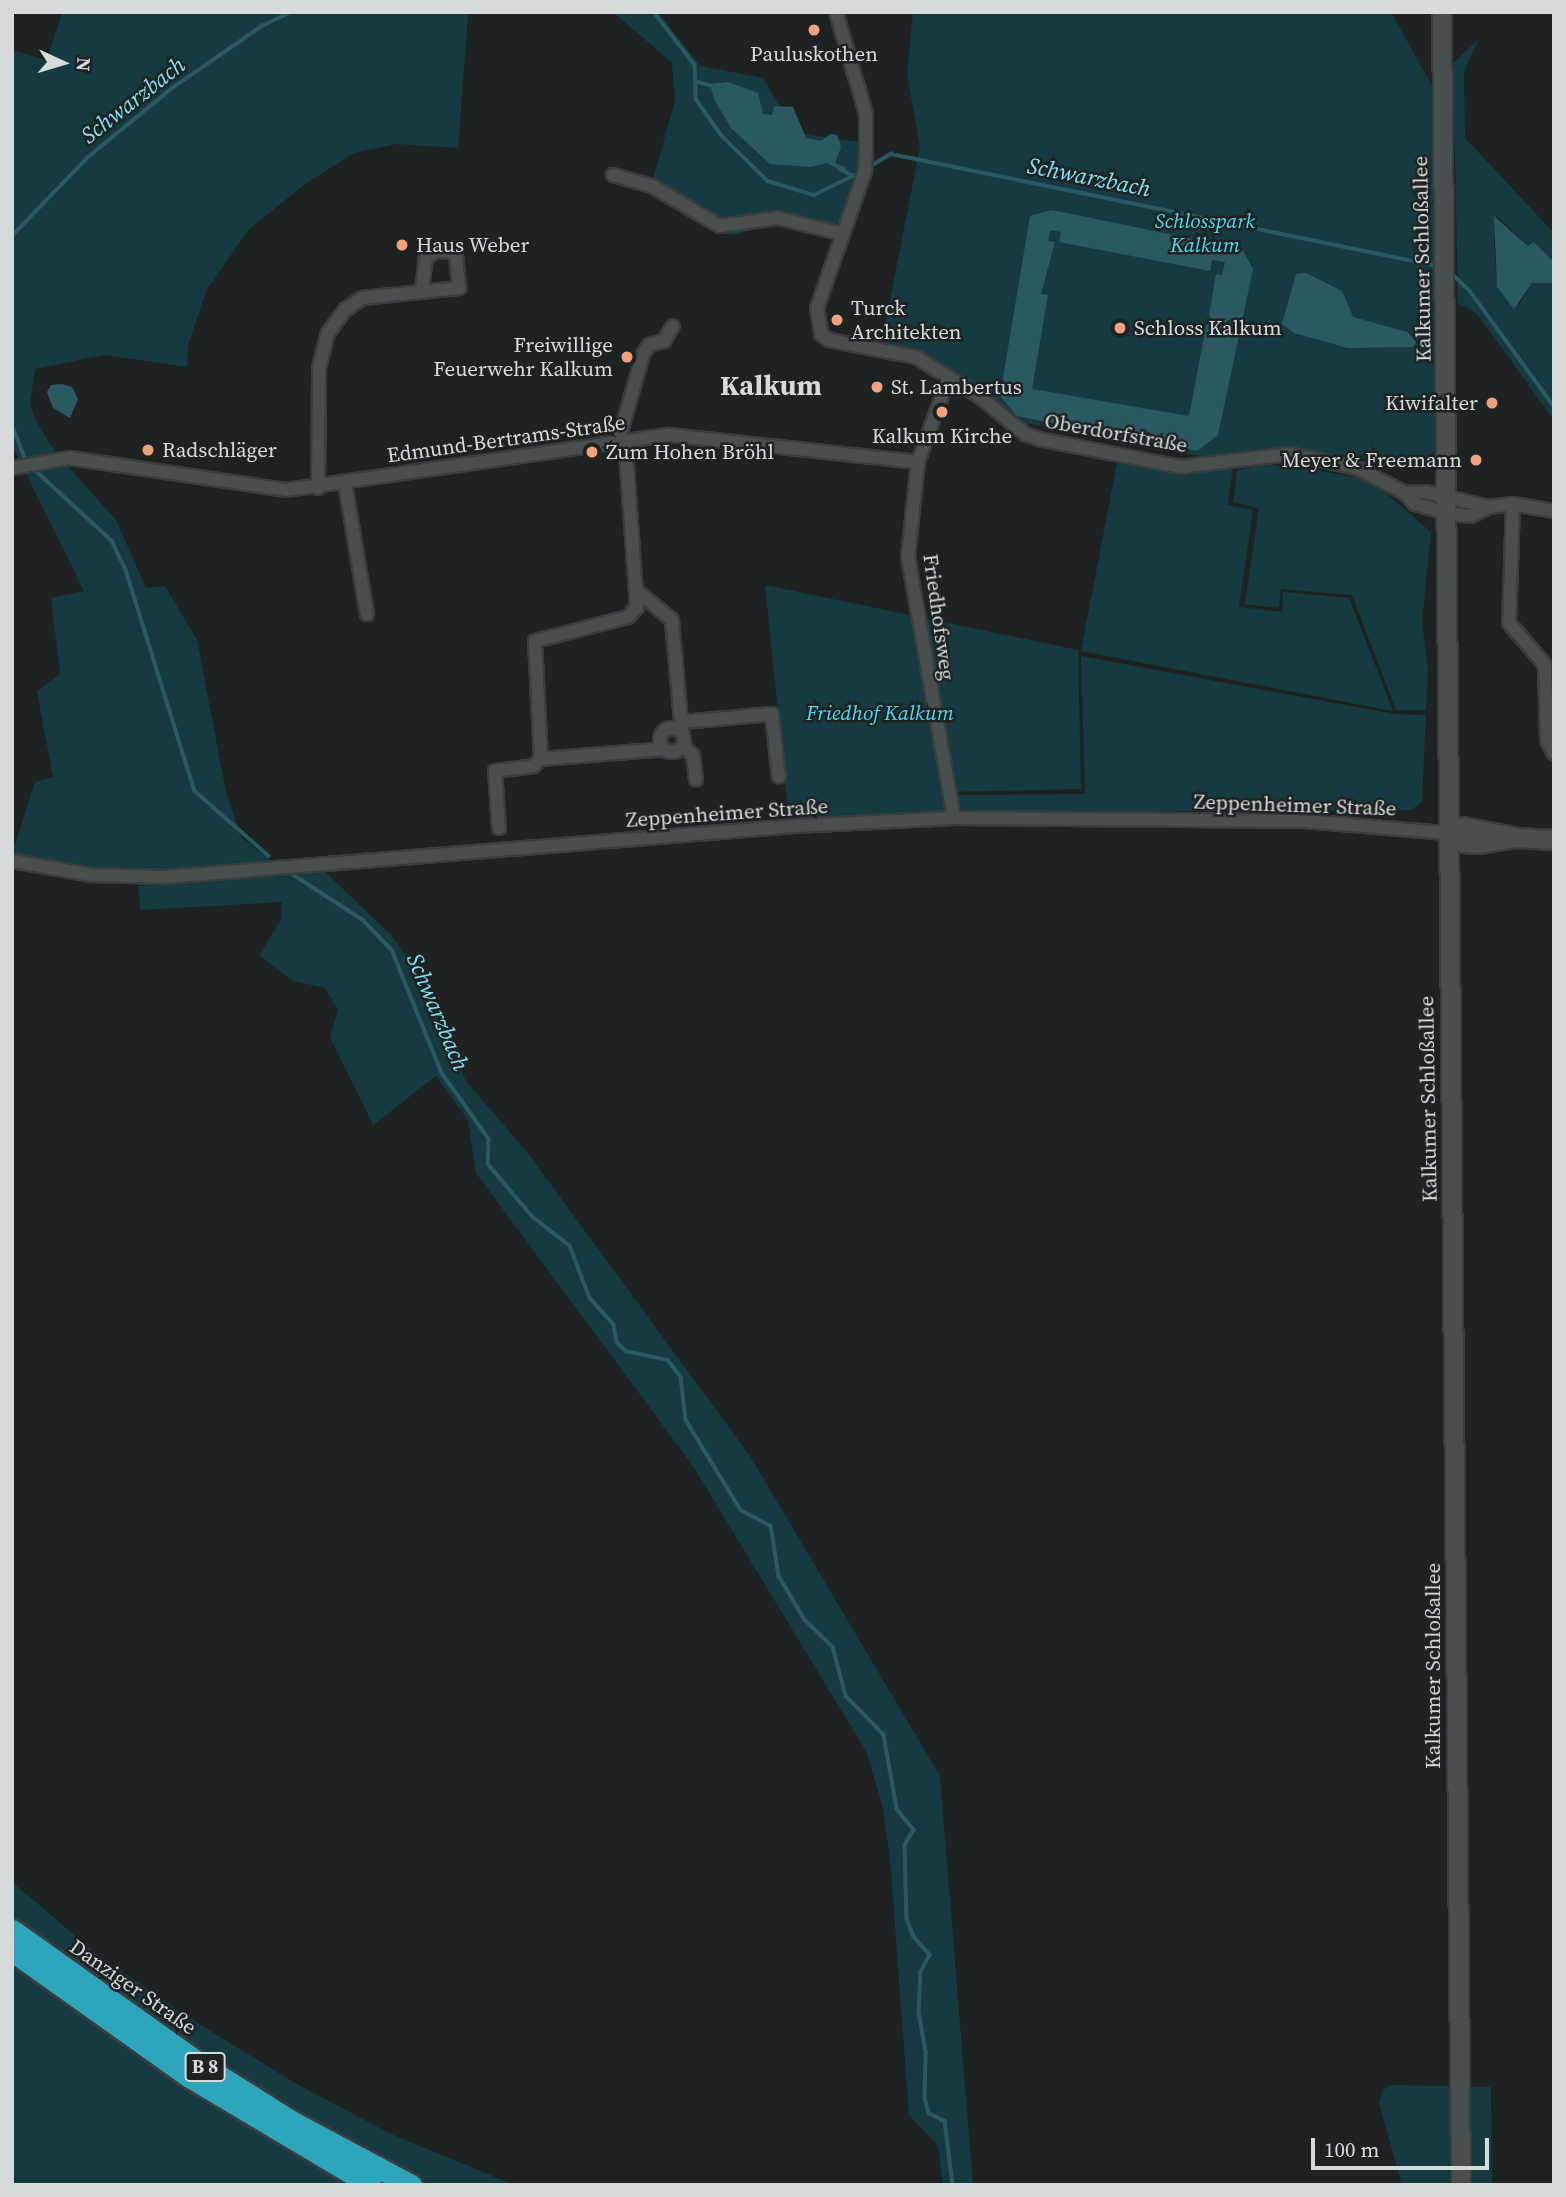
<!DOCTYPE html>
<meta charset="utf-8">
<style>
body{margin:0}
#map{position:relative;width:1566px;height:2197px;overflow:hidden;background:#1e2223;font-family:"Source Serif 4",serif}
div>[style]{position:absolute}
.green>*{inset:0;background:#163a41}
.water>*{inset:0;background:#2b5962}
.stream>*{height:3.5px;margin:-1.75px;padding:0 1.75px;transform-origin:1.75px;border-radius:1.75px;background:#2b5962}
.roads{filter:drop-shadow(2px 0 #3a3d3e) drop-shadow(-2px 0 #3a3d3e) drop-shadow(0 2px #3a3d3e) drop-shadow(0 -2px #3a3d3e)}
.street>*{height:12px;margin:-6px;padding:0 6px;transform-origin:6px;border-radius:6px;background:#494e4f}
.street>.ring{margin:-6px;padding:0;box-sizing:content-box;background:none;border:12px solid #494e4f;border-radius:50%}
.secondary>*{height:18px;margin:-9px;padding:0 9px;transform-origin:9px;border-radius:9px;background:#494e4f}
.highway>*{height:21px;margin:-10.5px;padding:0 10.5px;transform-origin:10.5px;border-radius:10.5px;background:#2da6bb}
.dots>*{width:19px;height:19px;translate:-50% -50%;box-sizing:border-box;border:4px solid #1e2223;border-radius:50%}
span{translate:-50% -50%;white-space:nowrap;text-align:center;line-height:1.15;-webkit-text-stroke:5px #1e2223;paint-order:stroke}
.shield-label span{padding:2px 5px;background:#1e2223;border:2px solid;border-radius:5px;-webkit-text-stroke-width:0}
.shield-label{font-size:19px;color:#d7dadb;font-weight:700}
.poi-label{font-size:21px;color:#d7dadb}
.left{translate:0 -50%;text-align:left}
.right{translate:-100% -50%;text-align:right}
.park-label{font-size:21px;color:#47ddf8;font-style:italic}
.street-label{font-size:21px;color:#d7dadb}
.water-label{font-size:23px;color:#81e2f6;font-style:italic}
.district-label{font-size:28px;color:#d7dadb;font-weight:700}
.frame{position:absolute;inset:0;border:14px solid #d7dadb;pointer-events:none}
.north{position:absolute;left:28px;top:28px;width:70px;height:70px;-webkit-text-stroke:5px #1e2223;paint-order:stroke;rotate:94deg;font-size:19px;font-weight:700;line-height:28px;text-align:center;color:#d7dadb}
.north::after{content:'';display:block;margin:auto;width:24px;height:32px;background:#d7dadb;clip-path:polygon(50% 0,100% 100%,50% 72%,0 100%)}
.scale{position:absolute;left:1311px;top:2138px;width:178px;height:32px;box-sizing:border-box;border:4px solid #d7dadb;border-top:0;padding-left:9px;font-size:21px;line-height:24px;white-space:nowrap;color:#d7dadb;-webkit-text-stroke:5px #1e2223;paint-order:stroke}
</style>
<div id="map">
<div class="green">
<div style="clip-path:polygon(63px 12px,466px 12px,468px 17px,458px 148px,397px 144px,354px 153px,305px 184px,248px 230px,206px 291px,188px 345px,187px 367px,104px 355px,35px 369px,30px 404px,35px 419px,55px 452px,116px 520px,146px 588px,165px 586px,197px 640px,226px 792px,241px 837px,277px 865px,157px 872px,71px 869px,12px 854px,35px 782px,53px 777px,37px 692px,60px 674px,51px 598px,84px 591px,12px 445px,12px 50px,46px 60px)"></div>
<div style="clip-path:polygon(613px 12px,658px 12px,700px 66px,763px 78px,796px 133px,864px 143px,837px 239px,773px 224px,733px 235px,720px 232px,649px 193px,675px 101px,672px 63px)"></div>
<div style="clip-path:polygon(913px 12px,1391px 12px,1435px 91px,1438px 458px,1427px 470px,1346px 455px,1258px 449px,1211px 458px,1021px 422px,954px 371px,917px 350px,882px 341px,920px 147px,907px 74px)"></div>
<div style="clip-path:polygon(1478px 40px,1464px 72px,1465px 138px,1554px 233px,1554px 262px,1535px 243px,1528px 246px,1497px 216px,1494px 243px,1497px 287px,1519px 305px,1532px 283px,1554px 283px,1554px 420px,1476px 313px,1458px 303px,1453px 63px)"></div>
<div style="clip-path:polygon(1117px 463px,1188px 475px,1233px 467px,1228px 505px,1253px 510px,1239px 607px,1282px 612px,1283px 592px,1349px 598px,1393px 711px,1081px 651px)"></div>
<div style="clip-path:polygon(1263px 465px,1294px 466px,1359px 478px,1386px 493px,1431px 532px,1422px 622px,1428px 669px,1426px 710px,1396px 710px,1352px 595px,1281px 589px,1279px 608px,1245px 604px,1259px 508px,1233px 502px,1237px 470px)"></div>
<div style="clip-path:polygon(765px 585px,1078px 650px,1081px 789px,944px 792px,946px 813px,789px 818px)"></div>
<div style="clip-path:polygon(1081px 656px,1394px 714px,1426px 715px,1422px 802px,1411px 810px,964px 812px,956px 795px,1085px 794px)"></div>
<div style="clip-path:polygon(321px 868px,393px 937px,429px 990px,466px 1081px,527px 1152px,750px 1456px,940px 1776px,973px 2185px,943px 2185px,938px 2146px,909px 2115px,890px 1858px,882px 1804px,866px 1751px,693px 1466px,476px 1173px,468px 1120px,436px 1076px,373px 1125px,330px 1037px,338px 1010px,325px 988px,293px 981px,259px 955px,281px 920px,282px 902px,140px 910px,138px 886px,208px 882px)"></div>
<div style="clip-path:polygon(12px 1882px,94px 1952px,200px 2025px,180px 2049px,201px 2025px,295px 2083px,391px 2134px,514px 2185px,12px 2185px)"></div>
<div style="clip-path:polygon(1391px 2085px,1491px 2087px,1492px 2185px,1402px 2185px,1379px 2103px,1382px 2091px)"></div>
</div>
<div class="water">
<div style="clip-path:polygon(728px 82px,758px 93px,763px 114px,772px 115px,774px 106px,793px 107px,806px 138px,821px 141px,830px 134px,837px 135px,841px 147px,835px 163px,846px 168px,844px 172px,827px 163px,810px 167px,770px 164px,731px 128px,714px 99px,710px 84px)"></div>
<div style="clip-path:polygon(evenodd,1052px 210px,1242px 249px,1253px 269px,1218px 435px,1197px 451px,1017px 416px,1000px 396px,1030px 216px,1052px 210px,1050px 230px,1061px 232px,1059px 242px,1210px 271px,1212px 260px,1225px 262px,1222px 275px,1216px 274px,1209px 315px,1212px 321px,1207px 321px,1189px 416px,1032px 389px,1048px 295px,1041px 294px,1055px 242px,1048px 241px,1050px 230px)"></div>
<div style="clip-path:polygon(1494px 216px,1528px 246px,1534px 242px,1554px 262px,1554px 283px,1532px 283px,1514px 309px,1497px 287px)"></div>
<div style="clip-path:polygon(1306px 273px,1342px 291px,1353px 317px,1407px 332px,1416px 341px,1415px 347px,1348px 348px,1294px 333px,1282px 324px,1296px 274px)"></div>
<div style="clip-path:polygon(62px 384px,72px 387px,78px 399px,70px 418px,53px 408px,47px 392px,51px 385px)"></div>
</div>
<div class="stream">
<div style="left:654px;top:12px;width:67px;rotate:52.3deg"></div>
<div style="left:695px;top:65px;width:34px;rotate:88deg"></div>
<div style="left:696px;top:99px;width:45px;rotate:54.9deg"></div>
<div style="left:722px;top:136px;width:64px;rotate:44.4deg"></div>
<div style="left:768px;top:181px;width:48px;rotate:16.9deg"></div>
<div style="left:814px;top:195px;width:50px;rotate:-26.1deg"></div>
<div style="left:695px;top:81px;width:19px;rotate:16deg"></div>
<div style="left:869px;top:167px;width:26px;rotate:-31deg"></div>
<div style="left:891px;top:154px;width:558px;rotate:11.57deg"></div>
<div style="left:840px;top:169px;width:16px;rotate:27deg"></div>
<div style="left:12px;top:236px;width:110px;rotate:-46.1deg"></div>
<div style="left:88px;top:157px;width:107px;rotate:-39.3deg"></div>
<div style="left:171px;top:89px;width:111px;rotate:-34.7deg"></div>
<div style="left:262px;top:26px;width:32px;rotate:-26deg"></div>
<div style="left:1451px;top:273px;width:26px;rotate:43deg"></div>
<div style="left:1470px;top:291px;width:142px;rotate:53.9deg"></div>
<div style="left:12px;top:424px;width:42px;rotate:69deg"></div>
<div style="left:33px;top:468px;width:108px;rotate:42.7deg"></div>
<div style="left:112px;top:541px;width:32px;rotate:64deg"></div>
<div style="left:126px;top:570px;width:232px;rotate:72.7deg"></div>
<div style="left:195px;top:791px;width:98px;rotate:41.3deg"></div>
<div style="left:294px;top:875px;width:82px;rotate:33.1deg"></div>
<div style="left:363px;top:920px;width:42px;rotate:46deg"></div>
<div style="left:392px;top:950px;width:133px;rotate:67.9deg"></div>
<div style="left:442px;top:1073px;width:81px;rotate:54.5deg"></div>
<div style="left:489px;top:1139px;width:25px;rotate:92deg"></div>
<div style="left:488px;top:1164px;width:70px;rotate:49.7deg"></div>
<div style="left:533px;top:1217px;width:47px;rotate:38.1deg"></div>
<div style="left:570px;top:1246px;width:56px;rotate:69deg"></div>
<div style="left:590px;top:1298px;width:36px;rotate:48deg"></div>
<div style="left:614px;top:1325px;width:17px;rotate:80deg"></div>
<div style="left:617px;top:1342px;width:13px;rotate:45deg"></div>
<div style="left:626px;top:1351px;width:43px;rotate:12.1deg"></div>
<div style="left:668px;top:1360px;width:21px;rotate:53deg"></div>
<div style="left:681px;top:1377px;width:43px;rotate:83.4deg"></div>
<div style="left:686px;top:1420px;width:105px;rotate:58.6deg"></div>
<div style="left:741px;top:1510px;width:34px;rotate:28deg"></div>
<div style="left:771px;top:1526px;width:51px;rotate:80.9deg"></div>
<div style="left:779px;top:1576px;width:51px;rotate:59.4deg"></div>
<div style="left:805px;top:1620px;width:39px;rotate:44deg"></div>
<div style="left:833px;top:1647px;width:51px;rotate:75.1deg"></div>
<div style="left:846px;top:1696px;width:54px;rotate:45.7deg"></div>
<div style="left:884px;top:1735px;width:75px;rotate:80deg"></div>
<div style="left:897px;top:1809px;width:27px;rotate:51deg"></div>
<div style="left:914px;top:1830px;width:17px;rotate:121deg"></div>
<div style="left:905px;top:1845px;width:74px;rotate:88.5deg"></div>
<div style="left:907px;top:1919px;width:19px;rotate:69deg"></div>
<div style="left:914px;top:1937px;width:24px;rotate:48deg"></div>
<div style="left:930px;top:1955px;width:19px;rotate:118deg"></div>
<div style="left:921px;top:1972px;width:40px;rotate:92.9deg"></div>
<div style="left:919px;top:2012px;width:41px;rotate:80.1deg"></div>
<div style="left:926px;top:2052px;width:46px;rotate:91.2deg"></div>
<div style="left:925px;top:2098px;width:16px;rotate:75deg"></div>
<div style="left:929px;top:2113px;width:18px;rotate:27deg"></div>
<div style="left:945px;top:2121px;width:64px;rotate:82.9deg"></div>
</div>
<div class="roads">
<div class="street">
<div style="left:836px;top:12px;width:106px;rotate:73.6deg"></div>
<div style="left:866px;top:114px;width:33px;rotate:90deg"></div>
<div style="left:866px;top:147px;width:24px;rotate:92deg"></div>
<div style="left:865px;top:171px;width:145px;rotate:109.3deg"></div>
<div style="left:817px;top:308px;width:26px;rotate:81deg"></div>
<div style="left:821px;top:334px;width:10px;rotate:37deg"></div>
<div style="left:829px;top:340px;width:89px;rotate:11.1deg"></div>
<div style="left:916px;top:357px;width:74px;rotate:31.8deg"></div>
<div style="left:979px;top:396px;width:60px;rotate:39.6deg"></div>
<div style="left:1025px;top:434px;width:15px;rotate:20deg"></div>
<div style="left:1039px;top:439px;width:144px;rotate:11.2deg"></div>
<div style="left:1180px;top:467px;width:111px;rotate:-6.7deg"></div>
<div style="left:1290px;top:454px;width:68px;rotate:11.8deg"></div>
<div style="left:1357px;top:468px;width:54px;rotate:27.5deg"></div>
<div style="left:1405px;top:493px;width:15px;rotate:48deg"></div>
<div style="left:1415px;top:504px;width:35px;rotate:16deg"></div>
<div style="left:1449px;top:514px;width:22px;rotate:5deg"></div>
<div style="left:1471px;top:516px;width:20px;rotate:-27deg"></div>
<div style="left:1489px;top:507px;width:24px;rotate:-7deg"></div>
<div style="left:1513px;top:504px;width:42px;rotate:9.7deg"></div>
<div style="left:613px;top:175px;width:41px;rotate:15.8deg"></div>
<div style="left:652px;top:186px;width:79px;rotate:30.5deg"></div>
<div style="left:720px;top:226px;width:59px;rotate:-7.9deg"></div>
<div style="left:778px;top:218px;width:67px;rotate:13.8deg"></div>
<div style="left:949px;top:377px;width:90px;rotate:110deg"></div>
<div style="left:918px;top:462px;width:96px;rotate:96deg"></div>
<div style="left:908px;top:557px;width:265px;rotate:80deg"></div>
<div style="left:618px;top:442px;width:91px;rotate:-74.1deg"></div>
<div style="left:643px;top:354px;width:11px;rotate:-56deg"></div>
<div style="left:649px;top:345px;width:16px;rotate:-15deg"></div>
<div style="left:664px;top:341px;width:17px;rotate:-59deg"></div>
<div style="left:12px;top:468px;width:59px;rotate:-9.8deg"></div>
<div style="left:70px;top:458px;width:218px;rotate:8.4deg"></div>
<div style="left:286px;top:490px;width:387px;rotate:-8.2deg"></div>
<div style="left:669px;top:435px;width:250px;rotate:6.2deg"></div>
<div style="left:345px;top:483px;width:133px;rotate:80.5deg"></div>
<div style="left:318px;top:488px;width:120px;rotate:-89.5deg"></div>
<div style="left:319px;top:368px;width:36px;rotate:-76deg"></div>
<div style="left:328px;top:333px;width:29px;rotate:-54deg"></div>
<div style="left:345px;top:310px;width:21px;rotate:-35deg"></div>
<div style="left:362px;top:298px;width:98px;rotate:-5.9deg"></div>
<div style="left:459px;top:288px;width:36px;rotate:-95deg"></div>
<div style="left:456px;top:252px;width:19px;rotate:-177deg"></div>
<div style="left:437px;top:251px;width:13px;rotate:151deg"></div>
<div style="left:426px;top:257px;width:34px;rotate:97deg"></div>
<div style="left:1405px;top:493px;width:21px;rotate:-3deg"></div>
<div style="left:1426px;top:492px;width:65px;rotate:13.4deg"></div>
<div style="left:1513px;top:504px;width:119px;rotate:91.9deg"></div>
<div style="left:1509px;top:623px;width:55px;rotate:49.4deg"></div>
<div style="left:1545px;top:665px;width:75px;rotate:88.5deg"></div>
<div style="left:1547px;top:740px;width:15px;rotate:62deg"></div>
<div style="left:637px;top:591px;width:45px;rotate:39.6deg"></div>
<div style="left:672px;top:620px;width:113px;rotate:84.9deg"></div>
<div style="left:682px;top:722px;width:90px;rotate:-5.1deg"></div>
<div style="left:772px;top:714px;width:63px;rotate:83.7deg"></div>
<div class="ring" style="left:660px;top:728px;width:12px;height:12px"></div>
<div style="left:683px;top:746px;width:13px;rotate:42deg"></div>
<div style="left:693px;top:755px;width:25px;rotate:83deg"></div>
<div style="left:541px;top:759px;width:118px;rotate:-92.9deg"></div>
<div style="left:535px;top:641px;width:96px;rotate:-14.5deg"></div>
<div style="left:628px;top:617px;width:13px;rotate:-48deg"></div>
<div style="left:637px;top:607px;width:166px;rotate:-94.1deg"></div>
<div style="left:499px;top:828px;width:57px;rotate:-94deg"></div>
<div style="left:495px;top:771px;width:38px;rotate:-7deg"></div>
<div style="left:533px;top:766px;width:11px;rotate:-41deg"></div>
<div style="left:541px;top:759px;width:123px;rotate:-4.6deg"></div>
<div style="left:12px;top:861px;width:80px;rotate:10deg"></div>
<div style="left:91px;top:875px;width:75px;rotate:1.5deg"></div>
<div style="left:166px;top:877px;width:631px;rotate:-4.64deg"></div>
<div style="left:795px;top:826px;width:159px;rotate:-2.9deg"></div>
<div style="left:954px;top:818px;width:351px;rotate:0.5deg"></div>
<div style="left:1305px;top:821px;width:142px;rotate:4.9deg"></div>
</div>
<div class="secondary">
<div style="left:1442px;top:12px;width:2173px;rotate:89.5deg"></div>
<div style="left:1446px;top:833px;width:20px;rotate:30deg"></div>
<div style="left:1463px;top:843px;width:15px;rotate:4deg"></div>
<div style="left:1478px;top:844px;width:38px;rotate:-9deg"></div>
<div style="left:1516px;top:838px;width:38px;rotate:3deg"></div>
<div style="left:1446px;top:833px;width:18px;rotate:-19deg"></div>
<div style="left:1463px;top:827px;width:52px;rotate:11.1deg"></div>
</div>
<div class="highway">
<div style="left:12px;top:1930px;width:226px;rotate:35.4deg"></div>
<div style="left:196px;top:2061px;width:115px;rotate:32.2deg"></div>
<div style="left:293px;top:2122px;width:134px;rotate:28.1deg"></div>
<div style="left:12px;top:1951px;width:216px;rotate:35.4deg"></div>
<div style="left:188px;top:2076px;width:213px;rotate:30.8deg"></div>
</div>
</div>
<div class="dots">
<div style="left:814px;top:30px;background:#f1a17c"></div>
<div style="left:402px;top:245px;background:#f1a17c"></div>
<div style="left:837px;top:320px;background:#f1a17c"></div>
<div style="left:1120px;top:328px;background:#f1a17c"></div>
<div style="left:627px;top:357px;background:#f1a17c"></div>
<div style="left:877px;top:387px;background:#f1a17c"></div>
<div style="left:1492px;top:403px;background:#f1a17c"></div>
<div style="left:942px;top:412px;background:#f1a17c"></div>
<div style="left:148px;top:450px;background:#f1a17c"></div>
<div style="left:592px;top:452px;background:#f1a17c"></div>
<div style="left:1476px;top:460px;background:#f1a17c"></div>
</div>
<div class="shield-label">
<span style="left:205px;top:2067px">B 8</span>
</div>
<div class="poi-label">
<span style="left:814px;top:54px">Pauluskothen</span>
<span class="left" style="left:416px;top:245px">Haus Weber</span>
<span class="left" style="left:851px;top:320px">Turck<br>Architekten</span>
<span class="left" style="left:1134px;top:328px">Schloss Kalkum</span>
<span class="right" style="left:613px;top:357px">Freiwillige<br>Feuerwehr Kalkum</span>
<span class="left" style="left:891px;top:387px">St. Lambertus</span>
<span class="right" style="left:1478px;top:403px">Kiwifalter</span>
<span style="left:942px;top:436px">Kalkum Kirche</span>
<span class="left" style="left:162px;top:450px">Radschläger</span>
<span class="left" style="left:606px;top:452px">Zum Hohen Bröhl</span>
<span class="right" style="left:1462px;top:460px">Meyer &amp; Freemann</span>
</div>
<div class="park-label">
<span style="left:1205px;top:233px">Schlosspark<br>Kalkum</span>
<span style="left:880px;top:713px">Friedhof Kalkum</span>
</div>
<div class="street-label">
<span style="left:1422px;top:259px;rotate:-91deg">Kalkumer Schloßallee</span>
<span style="left:1116px;top:433px;rotate:10deg">Oberdorfstraße</span>
<span style="left:506px;top:439px;rotate:-8deg">Edmund-Bertrams-Straße</span>
<span style="left:939px;top:617px;rotate:82deg">Friedhofsweg</span>
<span style="left:1295px;top:805px;rotate:2deg">Zeppenheimer Straße</span>
<span style="left:727px;top:813px;rotate:-4deg">Zeppenheimer Straße</span>
<span style="left:1428px;top:1099px;rotate:-91deg">Kalkumer Schloßallee</span>
<span style="left:1433px;top:1666px;rotate:-90deg">Kalkumer Schloßallee</span>
<span style="left:133px;top:1987px;rotate:35deg">Danziger Straße</span>
</div>
<div class="water-label">
<span style="left:133px;top:100px;rotate:-38deg">Schwarzbach</span>
<span style="left:1089px;top:177px;rotate:11deg">Schwarzbach</span>
<span style="left:438px;top:1012px;rotate:67deg">Schwarzbach</span>
</div>
<div class="district-label">
<span style="left:771px;top:385px">Kalkum</span>
</div>
<div class="frame"></div>
<div class="north">N</div>
<div class="scale">100 m</div>
</div>
